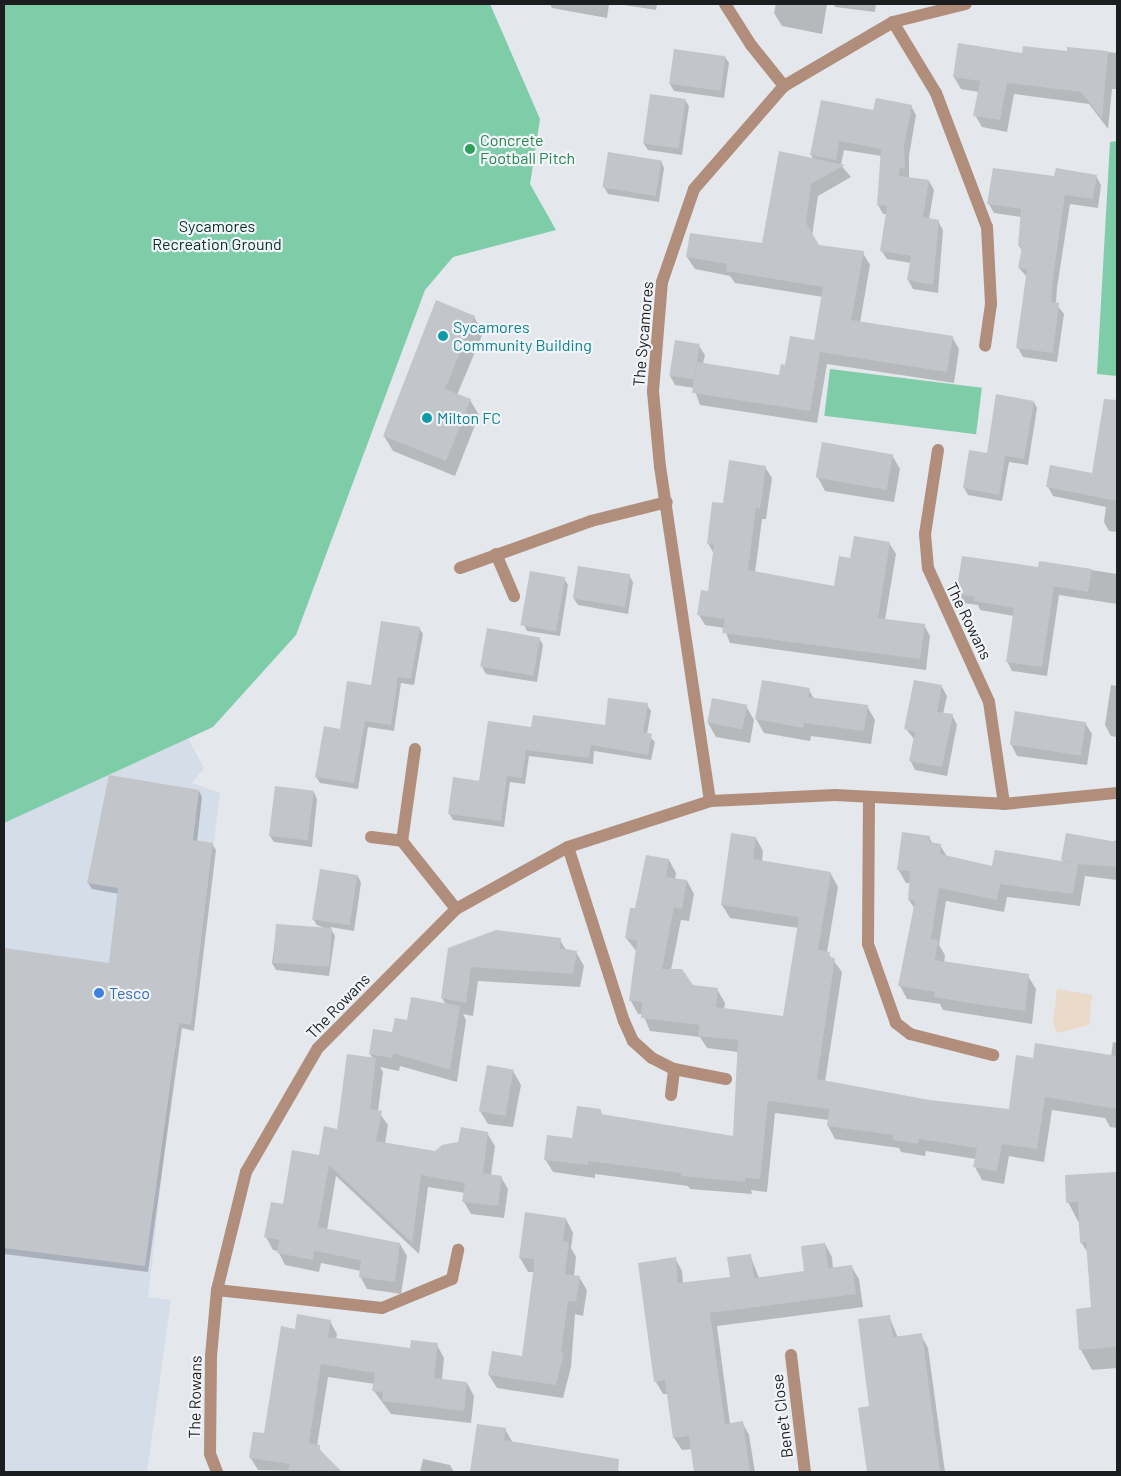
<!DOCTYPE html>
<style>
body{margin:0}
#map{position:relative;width:1121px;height:1476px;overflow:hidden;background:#e4e7ec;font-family:Barlow,sans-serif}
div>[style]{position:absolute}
.built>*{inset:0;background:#d5dde8}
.industrial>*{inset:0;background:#e9dbc8}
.green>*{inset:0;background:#7ecca8;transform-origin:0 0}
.shadow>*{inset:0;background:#0003}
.building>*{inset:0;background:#c2c5c9;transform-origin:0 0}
.minor>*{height:12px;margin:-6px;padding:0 6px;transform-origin:6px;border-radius:6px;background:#b18e7c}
.dots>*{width:14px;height:14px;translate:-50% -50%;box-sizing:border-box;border:2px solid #f1f5f9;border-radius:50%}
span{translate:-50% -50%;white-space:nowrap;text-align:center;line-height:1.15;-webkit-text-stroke:4.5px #f1f5f9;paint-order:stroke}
.leisure-label{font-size:16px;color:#27864d}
.left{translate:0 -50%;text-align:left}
.park-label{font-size:16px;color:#053222}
.culture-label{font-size:16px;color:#0d838f}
.street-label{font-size:16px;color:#1b1d1e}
.shop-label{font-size:16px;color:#366cbe}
.frame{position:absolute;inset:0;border:5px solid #1b1d1e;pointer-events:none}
</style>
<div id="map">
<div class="built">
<div style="clip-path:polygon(183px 729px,204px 768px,192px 783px,220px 793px,191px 1025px,179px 1023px,148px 1297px,171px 1300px,147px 1472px,4px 1472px,4px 813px)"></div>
</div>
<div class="industrial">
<div style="clip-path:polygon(1057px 989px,1092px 995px,1089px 1025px,1057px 1033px,1053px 1022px)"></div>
</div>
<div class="green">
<div style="clip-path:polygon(4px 4px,490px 4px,540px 119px,530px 184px,556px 230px,453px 257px,425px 290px,296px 635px,213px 727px,4px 823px)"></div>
<div style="clip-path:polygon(1117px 141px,1117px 376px,1097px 374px,1110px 142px)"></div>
<div style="left:830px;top:369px;width:153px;height:47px;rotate:7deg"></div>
</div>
<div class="shadow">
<div style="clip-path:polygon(550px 4px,609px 4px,607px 18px,552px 8px)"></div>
<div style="clip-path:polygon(618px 4px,657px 4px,656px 10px)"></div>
<div style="clip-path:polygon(776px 4px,827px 4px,822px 34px,782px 26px,774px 13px)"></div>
<div style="clip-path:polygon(834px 4px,876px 4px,875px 12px,835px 7px)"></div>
<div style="clip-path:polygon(1068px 48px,1117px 53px,1117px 89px,1112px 89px,1108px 129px,1089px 104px,1014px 94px,1007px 132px,982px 127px,975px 115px,979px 92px,961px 89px,954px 77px,1023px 54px,1068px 53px)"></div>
<div style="clip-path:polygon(725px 57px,729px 63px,724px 98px,674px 91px,670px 84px)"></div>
<div style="clip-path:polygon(685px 100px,689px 106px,682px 155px,648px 150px,644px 144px)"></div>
<div style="clip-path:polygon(911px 106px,916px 115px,909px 156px,909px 178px,929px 181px,934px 190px,929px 219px,938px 221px,943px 230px,938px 293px,913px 289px,908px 280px,911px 263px,887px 259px,881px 250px,887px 214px,883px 214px,878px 205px,882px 156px,844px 150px,841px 165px,851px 177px,818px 196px,812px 236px,818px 246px,863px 253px,870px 265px,860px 323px,952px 337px,959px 349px,954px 383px,827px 364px,817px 423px,700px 405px,694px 388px,675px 385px,670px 376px,699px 346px,705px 355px,703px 364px,780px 377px,786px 367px,815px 342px,823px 297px,735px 283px,730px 276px,695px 269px,687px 257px,763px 244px,814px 160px,811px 155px,874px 112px)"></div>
<div style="clip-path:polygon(661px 161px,664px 168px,659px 202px,608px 194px,604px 187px)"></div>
<div style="clip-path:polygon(1096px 176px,1101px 185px,1098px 208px,1070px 204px,1057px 288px,1056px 304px,1064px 314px,1057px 362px,1023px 357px,1018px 348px,1027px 277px,1019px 268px,1023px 252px,1019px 246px,1022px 217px,994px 213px,989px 204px,1055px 178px)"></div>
<div style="clip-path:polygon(474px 317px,483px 333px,457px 395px,470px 400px,479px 415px,455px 476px,393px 451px,384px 436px)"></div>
<div style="clip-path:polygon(1112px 401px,1117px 402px,1117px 532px,1109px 531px,1104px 522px,1106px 507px,1053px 496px,1048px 487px,1093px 474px)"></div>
<div style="clip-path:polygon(1034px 402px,1037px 408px,1028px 465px,1009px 462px,1002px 501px,968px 495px,964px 488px,970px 451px,989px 454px)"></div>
<div style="clip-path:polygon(892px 455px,900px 469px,894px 502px,825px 491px,818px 478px)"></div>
<div style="clip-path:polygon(765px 467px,772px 478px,766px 519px,762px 519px,755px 573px,835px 587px,851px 559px,889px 543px,896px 554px,885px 620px,924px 625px,930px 636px,926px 670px,730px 643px,724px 628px,705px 625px,699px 615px,709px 593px,714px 554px,708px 543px,724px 505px)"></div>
<div style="clip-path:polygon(1040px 562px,1117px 574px,1117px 604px,1059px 595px,1047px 676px,1012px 671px,1007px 661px,1014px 616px,980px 610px,978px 605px,963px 603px,958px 593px,1039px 569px)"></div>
<div style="clip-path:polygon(629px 575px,633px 582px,628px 614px,578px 605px,574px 599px)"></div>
<div style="clip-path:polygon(564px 578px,568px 585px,560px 636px,527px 631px,524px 625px)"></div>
<div style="clip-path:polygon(419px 628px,423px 634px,414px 685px,401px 683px,394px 731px,368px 727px,358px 789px,320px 783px,316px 777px,341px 730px)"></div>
<div style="clip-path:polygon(539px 638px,543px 645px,537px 682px,486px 674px,482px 667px)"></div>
<div style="clip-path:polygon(1111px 685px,1117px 686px,1117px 737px,1111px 736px,1105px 725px)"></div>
<div style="clip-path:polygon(942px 687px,947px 696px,943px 714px,952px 715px,957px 725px,947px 776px,915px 770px,910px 760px,914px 739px,906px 729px)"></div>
<div style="clip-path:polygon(809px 690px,814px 699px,867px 706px,875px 720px,871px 744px,811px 736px,810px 741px,764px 733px,756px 719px)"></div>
<div style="clip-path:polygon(647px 705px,651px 711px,647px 734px,655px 742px,651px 760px,594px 751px,593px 764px,529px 756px,525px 784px,510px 782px,504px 827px,453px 820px,449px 813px,532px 728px,606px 726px)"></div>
<div style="clip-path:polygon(746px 706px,754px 720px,750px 743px,716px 737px,708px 723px)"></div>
<div style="clip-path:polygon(1085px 723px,1092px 734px,1087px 765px,1017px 756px,1011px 744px)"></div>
<div style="clip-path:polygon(199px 791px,202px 797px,197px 842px,212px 844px,216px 850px,194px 1031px,182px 1028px,148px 1272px,4px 1254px,4px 949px,110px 964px,119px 894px,92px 889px,88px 883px)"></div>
<div style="clip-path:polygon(314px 792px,317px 799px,312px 847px,274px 842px,270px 836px)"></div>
<div style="clip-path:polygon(929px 837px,933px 844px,940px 845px,948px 858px,993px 868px,1064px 862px,1062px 860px,1117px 840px,1117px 880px,1085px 876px,1080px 906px,1007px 897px,1004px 912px,946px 901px,939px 945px,945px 955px,944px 963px,1028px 976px,1036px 989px,1032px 1024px,943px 1010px,940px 1004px,907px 999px,900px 986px,915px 909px,909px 900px,911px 883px,906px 883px,898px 869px)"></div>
<div style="clip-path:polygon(756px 838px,763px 851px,762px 862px,831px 874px,838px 887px,827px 952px,842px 972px,825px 1082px,929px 1101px,1010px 1110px,1034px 1059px,1111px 1057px,1113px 1042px,1117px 1043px,1117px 1128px,1110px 1127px,1105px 1118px,1052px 1110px,1044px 1162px,1009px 1156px,1004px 1184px,982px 1180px,975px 1167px,976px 1159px,926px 1151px,925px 1156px,901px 1152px,899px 1148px,835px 1139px,828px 1126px,829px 1120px,775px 1113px,767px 1192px,751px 1190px,752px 1194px,690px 1189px,688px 1186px,595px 1174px,595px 1178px,553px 1172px,545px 1159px,573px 1139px,600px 1110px,603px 1116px,734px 1137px,738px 1052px,707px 1048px,700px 1037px,650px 1031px,643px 1014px,638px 1014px,631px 1001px,637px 952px,626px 938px,636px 910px,669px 860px,676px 873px,675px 879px,687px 881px,694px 894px,689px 921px,681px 920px,671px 970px,693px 987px,717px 989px,725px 1003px,724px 1009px,784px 1017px,799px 928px,730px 918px,722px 905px)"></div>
<div style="clip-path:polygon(358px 876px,361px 883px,354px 931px,330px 927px,335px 936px,329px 976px,276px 970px,272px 963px,277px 925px,327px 929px,317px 925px,313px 919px)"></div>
<div style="clip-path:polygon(560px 940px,566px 950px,576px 952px,584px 966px,580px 987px,478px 981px,473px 1016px,463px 1014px,466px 1020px,457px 1082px,400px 1066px,399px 1071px,380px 1067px,383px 1072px,378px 1111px,388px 1125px,385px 1144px,436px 1153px,487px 1133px,495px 1146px,491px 1175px,501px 1177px,508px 1189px,504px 1218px,471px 1214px,464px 1202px,465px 1193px,428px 1187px,419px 1254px,336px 1176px,327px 1230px,400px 1244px,407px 1256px,401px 1294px,367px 1289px,360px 1276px,361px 1271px,321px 1263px,319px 1272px,285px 1265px,278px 1251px,273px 1250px,266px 1237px,284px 1206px,339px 1130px,373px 1059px,370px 1054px,408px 1022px,446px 1005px,442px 998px,449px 949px)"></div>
<div style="clip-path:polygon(513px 1071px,521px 1085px,513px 1127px,488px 1124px,480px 1111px)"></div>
<div style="clip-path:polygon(1117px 1173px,1117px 1368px,1092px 1370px,1081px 1350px,1092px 1309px,1088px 1253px,1081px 1242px,1079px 1223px,1068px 1202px,1066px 1176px)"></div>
<div style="clip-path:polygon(566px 1219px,573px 1233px,571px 1248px,576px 1257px,574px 1276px,579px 1277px,587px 1290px,583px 1316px,575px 1314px,571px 1367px,563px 1398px,497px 1388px,489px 1375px,523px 1358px,535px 1272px,528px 1272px,520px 1258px)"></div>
<div style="clip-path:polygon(825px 1244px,832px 1257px,833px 1269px,851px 1266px,859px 1279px,863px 1307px,717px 1326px,730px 1424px,742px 1422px,749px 1435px,755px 1472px,695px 1472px,692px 1449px,682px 1450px,674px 1438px,668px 1394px,663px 1394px,656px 1382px,675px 1258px,682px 1271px,683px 1284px,731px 1278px,750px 1255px,759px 1278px,806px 1272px)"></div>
<div style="clip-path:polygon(889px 1316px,898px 1338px,921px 1335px,928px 1348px,945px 1472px,868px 1472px,859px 1409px,870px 1407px)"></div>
<div style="clip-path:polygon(330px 1321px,337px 1334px,336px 1339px,412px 1350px,437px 1345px,444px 1358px,442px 1380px,467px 1383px,474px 1396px,471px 1423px,391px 1414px,374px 1391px,375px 1384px,328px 1377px,317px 1446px,338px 1472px,258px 1470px,250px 1457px,265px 1435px,296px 1330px)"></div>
<div style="clip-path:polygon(478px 1425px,505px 1429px,513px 1443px,591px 1468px,590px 1472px,471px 1472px)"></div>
<div style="clip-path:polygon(423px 1459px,450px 1465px,454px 1472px,420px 1472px)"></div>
</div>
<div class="building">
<div style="clip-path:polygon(958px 43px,1022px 53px,1023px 46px,1067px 51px,1067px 47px,1108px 51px,1102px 119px,1081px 92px,1007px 83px,1000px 120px,973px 116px,980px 81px,953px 77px)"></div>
<div style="left:674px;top:49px;width:52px;height:35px;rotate:8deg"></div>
<div style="left:650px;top:94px;width:36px;height:50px;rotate:8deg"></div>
<div style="clip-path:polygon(876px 98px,912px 105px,904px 146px,905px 169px,900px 168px,899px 176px,929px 180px,923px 217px,939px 220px,933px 285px,907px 280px,911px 256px,880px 251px,887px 206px,877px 205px,881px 149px,839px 141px,836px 160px,810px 155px,821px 100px,873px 110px)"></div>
<div style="clip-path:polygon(779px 151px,845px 165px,811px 184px,806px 223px,819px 245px,864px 251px,851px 320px,953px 336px,947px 372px,820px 352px,810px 411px,692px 393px,697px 362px,779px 375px,781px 364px,785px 365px,790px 336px,814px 340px,823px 287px,726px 271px,727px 264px,686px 257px,690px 233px,762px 243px)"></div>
<div style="left:608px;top:152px;width:54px;height:36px;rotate:9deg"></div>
<div style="clip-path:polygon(993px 168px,1054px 176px,1056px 168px,1097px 175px,1093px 199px,1065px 195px,1053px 278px,1051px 302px,1059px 303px,1053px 353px,1016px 348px,1027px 269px,1018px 268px,1022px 247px,1018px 246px,1021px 209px,987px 204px)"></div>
<div style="clip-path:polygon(436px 300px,475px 316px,445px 389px,471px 399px,446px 461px,383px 436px)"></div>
<div style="left:675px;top:340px;width:25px;height:36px;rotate:9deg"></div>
<div style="clip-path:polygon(996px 394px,1034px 401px,1024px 459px,1005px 456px,999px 495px,963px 488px,969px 450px,994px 454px,987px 453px)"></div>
<div style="clip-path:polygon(1104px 399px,1117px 400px,1117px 501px,1046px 487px,1050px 465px,1092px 473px)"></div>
<div style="left:822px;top:442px;width:72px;height:36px;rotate:10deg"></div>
<div style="clip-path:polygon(729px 460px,766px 466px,760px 509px,756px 508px,748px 570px,834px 586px,839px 556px,850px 558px,854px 536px,890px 542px,878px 618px,925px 624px,920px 659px,722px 633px,725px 619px,697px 615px,701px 590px,708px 591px,714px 545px,707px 544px,712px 502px,723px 503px)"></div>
<div style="clip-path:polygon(962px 556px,1038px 567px,1039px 561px,1092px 569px,1088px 592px,1054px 586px,1042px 667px,1006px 662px,1014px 608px,974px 601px,975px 597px,956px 594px)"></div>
<div style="left:578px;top:566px;width:53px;height:33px;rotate:9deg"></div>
<div style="left:530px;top:571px;width:36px;height:55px;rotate:10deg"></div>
<div style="clip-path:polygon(381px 621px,420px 627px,411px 679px,398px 677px,391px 725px,365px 721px,354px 783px,315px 777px,324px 726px,340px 729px,347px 681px,371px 685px)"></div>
<div style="left:487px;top:628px;width:54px;height:39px;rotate:10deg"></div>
<div style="clip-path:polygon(762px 680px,810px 688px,808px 697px,868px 705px,864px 731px,804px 723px,803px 728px,755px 719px)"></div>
<div style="clip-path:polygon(914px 680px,942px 685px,937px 712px,953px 714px,942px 767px,909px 761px,915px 732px,904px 729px)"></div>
<div style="clip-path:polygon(608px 698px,648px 703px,643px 732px,652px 734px,648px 755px,591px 745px,589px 758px,526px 750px,522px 778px,507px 776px,501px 821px,448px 814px,453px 777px,479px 781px,488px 721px,531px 727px,533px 715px,605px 725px)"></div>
<div style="left:712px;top:698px;width:36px;height:25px;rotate:11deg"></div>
<div style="left:1015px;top:711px;width:72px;height:34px;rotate:9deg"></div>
<div style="clip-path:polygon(109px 775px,199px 790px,193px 840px,213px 843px,191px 1025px,179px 1023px,145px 1266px,4px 1248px,4px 948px,109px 963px,118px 888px,87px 883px)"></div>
<div style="left:275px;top:786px;width:39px;height:50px;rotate:7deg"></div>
<div style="clip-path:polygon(902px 832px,930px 836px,929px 842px,941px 844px,940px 854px,992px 866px,995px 850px,1073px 863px,1061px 860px,1066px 833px,1117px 842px,1117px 867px,1078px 864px,1073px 894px,1000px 884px,997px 900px,939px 888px,931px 939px,938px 940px,935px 960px,1029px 974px,1025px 1011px,981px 1005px,934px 997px,935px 992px,898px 986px,915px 901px,908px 900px,910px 871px,897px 870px)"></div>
<div style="clip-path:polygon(731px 833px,756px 837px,753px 859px,831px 872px,818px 950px,830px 952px,829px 957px,835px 958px,817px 1079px,929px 1100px,1009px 1109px,1016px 1055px,1033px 1058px,1035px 1043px,1117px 1056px,1117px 1109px,1045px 1097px,1037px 1149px,1002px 1144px,997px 1171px,973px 1167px,977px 1148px,919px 1139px,918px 1144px,893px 1140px,893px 1135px,827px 1126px,829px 1109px,768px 1101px,760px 1179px,745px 1178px,745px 1182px,681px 1176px,681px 1173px,588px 1161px,588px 1165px,544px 1160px,547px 1135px,572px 1138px,577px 1106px,601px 1109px,601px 1114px,733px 1136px,738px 1040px,698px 1036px,699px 1025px,641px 1018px,642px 1002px,629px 1001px,637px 941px,625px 938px,630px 908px,635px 908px,646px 855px,669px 859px,666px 877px,687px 880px,682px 909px,674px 907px,662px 969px,682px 969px,693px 985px,718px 988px,716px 1007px,783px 1016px,799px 917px,721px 905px)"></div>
<div style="left:320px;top:869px;width:38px;height:51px;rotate:9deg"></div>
<div style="left:276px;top:924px;width:56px;height:39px;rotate:4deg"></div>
<div style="clip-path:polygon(496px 930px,561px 938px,560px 948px,577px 951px,573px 974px,471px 967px,466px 1003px,441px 998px,448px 948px)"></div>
<div style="clip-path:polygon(411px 997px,460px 1006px,450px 1070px,393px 1053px,392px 1058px,369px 1054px,373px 1029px,392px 1032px,395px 1018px,407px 1020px)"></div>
<div style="clip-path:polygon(347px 1054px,376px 1058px,370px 1109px,382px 1111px,376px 1141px,435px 1151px,442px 1145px,458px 1142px,461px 1127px,488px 1132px,483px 1173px,502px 1176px,498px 1206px,462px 1202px,465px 1183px,421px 1175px,412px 1243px,329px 1165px,318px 1227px,400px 1243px,395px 1282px,359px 1277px,361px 1260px,314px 1251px,313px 1260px,277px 1253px,279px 1240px,264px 1237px,271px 1202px,283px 1204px,292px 1150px,319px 1155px,324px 1126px,337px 1129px)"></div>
<div style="left:487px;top:1065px;width:27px;height:47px;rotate:10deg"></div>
<div style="clip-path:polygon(1117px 1172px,1117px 1347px,1079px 1350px,1076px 1309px,1091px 1307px,1086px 1242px,1080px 1243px,1078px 1202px,1066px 1203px,1065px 1175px)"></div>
<div style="clip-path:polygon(525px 1212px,566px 1218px,563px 1241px,569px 1242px,565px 1274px,580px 1276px,576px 1302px,568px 1301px,561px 1352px,564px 1353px,556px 1385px,488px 1375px,492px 1351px,522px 1356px,534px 1266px,534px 1259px,519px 1258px)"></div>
<div style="clip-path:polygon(825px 1243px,828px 1268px,852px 1265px,856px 1294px,710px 1313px,725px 1424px,743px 1421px,750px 1472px,694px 1472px,689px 1436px,673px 1438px,665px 1380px,654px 1382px,638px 1263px,676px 1257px,678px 1283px,730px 1277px,727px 1257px,751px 1254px,754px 1278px,804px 1271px,801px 1246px)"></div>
<div style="clip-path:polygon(297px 1314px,331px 1320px,328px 1337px,410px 1348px,411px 1340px,438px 1343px,434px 1378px,467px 1382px,464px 1411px,382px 1401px,383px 1392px,372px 1391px,375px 1373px,321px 1364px,309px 1443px,320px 1445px,320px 1450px,342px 1472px,288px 1472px,289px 1464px,249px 1458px,253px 1432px,264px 1433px,281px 1326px,295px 1329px)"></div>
<div style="clip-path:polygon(890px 1315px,893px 1337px,922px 1333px,940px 1472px,867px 1472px,858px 1408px,869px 1406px,858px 1319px)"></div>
<div style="clip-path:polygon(477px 1424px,506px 1428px,504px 1440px,619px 1459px,618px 1472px,470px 1472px)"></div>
</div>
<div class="minor">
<div style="left:725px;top:4px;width:49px;rotate:57.6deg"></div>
<div style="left:751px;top:45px;width:53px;rotate:51.2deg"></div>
<div style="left:893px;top:22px;width:83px;rotate:58.8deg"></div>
<div style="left:936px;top:93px;width:143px;rotate:69.2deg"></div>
<div style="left:987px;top:227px;width:77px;rotate:87deg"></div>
<div style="left:991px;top:304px;width:42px;rotate:98.1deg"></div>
<div style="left:938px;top:450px;width:85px;rotate:98.8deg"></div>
<div style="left:925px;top:534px;width:34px;rotate:85deg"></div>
<div style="left:928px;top:568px;width:147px;rotate:65.5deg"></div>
<div style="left:989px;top:702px;width:103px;rotate:81.6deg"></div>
<div style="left:496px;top:554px;width:46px;rotate:66.8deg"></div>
<div style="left:460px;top:568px;width:139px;rotate:-19.7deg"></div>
<div style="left:591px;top:521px;width:78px;rotate:-14deg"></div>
<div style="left:415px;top:749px;width:93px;rotate:98deg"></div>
<div style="left:402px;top:841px;width:87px;rotate:51.5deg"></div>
<div style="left:869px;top:797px;width:147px;rotate:90.4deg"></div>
<div style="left:868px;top:944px;width:84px;rotate:70.5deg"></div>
<div style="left:896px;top:1023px;width:18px;rotate:38deg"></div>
<div style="left:910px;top:1034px;width:86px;rotate:14.2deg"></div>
<div style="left:710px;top:801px;width:338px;rotate:-98.5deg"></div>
<div style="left:660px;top:467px;width:76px;rotate:-95.3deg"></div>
<div style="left:653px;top:391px;width:109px;rotate:-85.3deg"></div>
<div style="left:662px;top:282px;width:98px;rotate:-71deg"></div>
<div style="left:694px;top:189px;width:137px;rotate:-48.9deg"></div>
<div style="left:784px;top:86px;width:126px;rotate:-30.4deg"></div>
<div style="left:893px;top:22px;width:75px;rotate:-13.9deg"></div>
<div style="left:371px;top:837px;width:31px;rotate:7deg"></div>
<div style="left:568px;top:847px;width:183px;rotate:72.2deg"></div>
<div style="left:624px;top:1021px;width:22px;rotate:66deg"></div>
<div style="left:633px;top:1041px;width:25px;rotate:42deg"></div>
<div style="left:652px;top:1058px;width:25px;rotate:27deg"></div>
<div style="left:674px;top:1069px;width:53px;rotate:10.9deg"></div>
<div style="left:671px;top:1095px;width:26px;rotate:-83deg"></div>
<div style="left:217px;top:1290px;width:166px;rotate:6.2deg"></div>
<div style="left:382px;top:1308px;width:76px;rotate:-22.5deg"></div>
<div style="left:452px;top:1279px;width:30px;rotate:-78deg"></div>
<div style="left:791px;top:1355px;width:118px;rotate:83.2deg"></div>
<div style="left:217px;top:1472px;width:19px;rotate:-111deg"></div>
<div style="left:210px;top:1454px;width:98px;rotate:-89.4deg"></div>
<div style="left:211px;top:1356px;width:66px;rotate:-84.8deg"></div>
<div style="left:217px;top:1290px;width:122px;rotate:-76.2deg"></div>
<div style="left:246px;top:1172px;width:143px;rotate:-59.9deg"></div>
<div style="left:318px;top:1048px;width:196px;rotate:-45.2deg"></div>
<div style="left:456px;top:909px;width:128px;rotate:-29deg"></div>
<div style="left:568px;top:847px;width:149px;rotate:-17.9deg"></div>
<div style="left:710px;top:801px;width:125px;rotate:-2.7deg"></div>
<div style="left:835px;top:795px;width:169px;rotate:3deg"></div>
<div style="left:1004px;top:804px;width:114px;rotate:-5.6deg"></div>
</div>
<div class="dots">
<div style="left:470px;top:149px;background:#2e9e5b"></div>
<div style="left:443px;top:336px;background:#0f9aa8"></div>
<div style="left:427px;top:418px;background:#0f9aa8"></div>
<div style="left:99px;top:993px;background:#3f7fe0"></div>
</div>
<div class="leisure-label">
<span class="left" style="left:480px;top:149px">Concrete<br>Football Pitch</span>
</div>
<div class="park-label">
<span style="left:217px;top:235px">Sycamores<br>Recreation Ground</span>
</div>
<div class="culture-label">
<span class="left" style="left:453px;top:336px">Sycamores<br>Community Building</span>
<span class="left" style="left:437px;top:418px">Milton FC</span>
</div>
<div class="street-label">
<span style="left:643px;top:334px;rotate:-85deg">The Sycamores</span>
<span style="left:969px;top:621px;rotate:64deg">The Rowans</span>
<span style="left:338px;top:1006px;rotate:-46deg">The Rowans</span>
<span style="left:195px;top:1397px;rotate:-89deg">The Rowans</span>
<span style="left:782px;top:1416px;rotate:-97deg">Bene't Close</span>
</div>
<div class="shop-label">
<span class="left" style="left:109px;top:993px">Tesco</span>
</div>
<div class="frame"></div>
</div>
